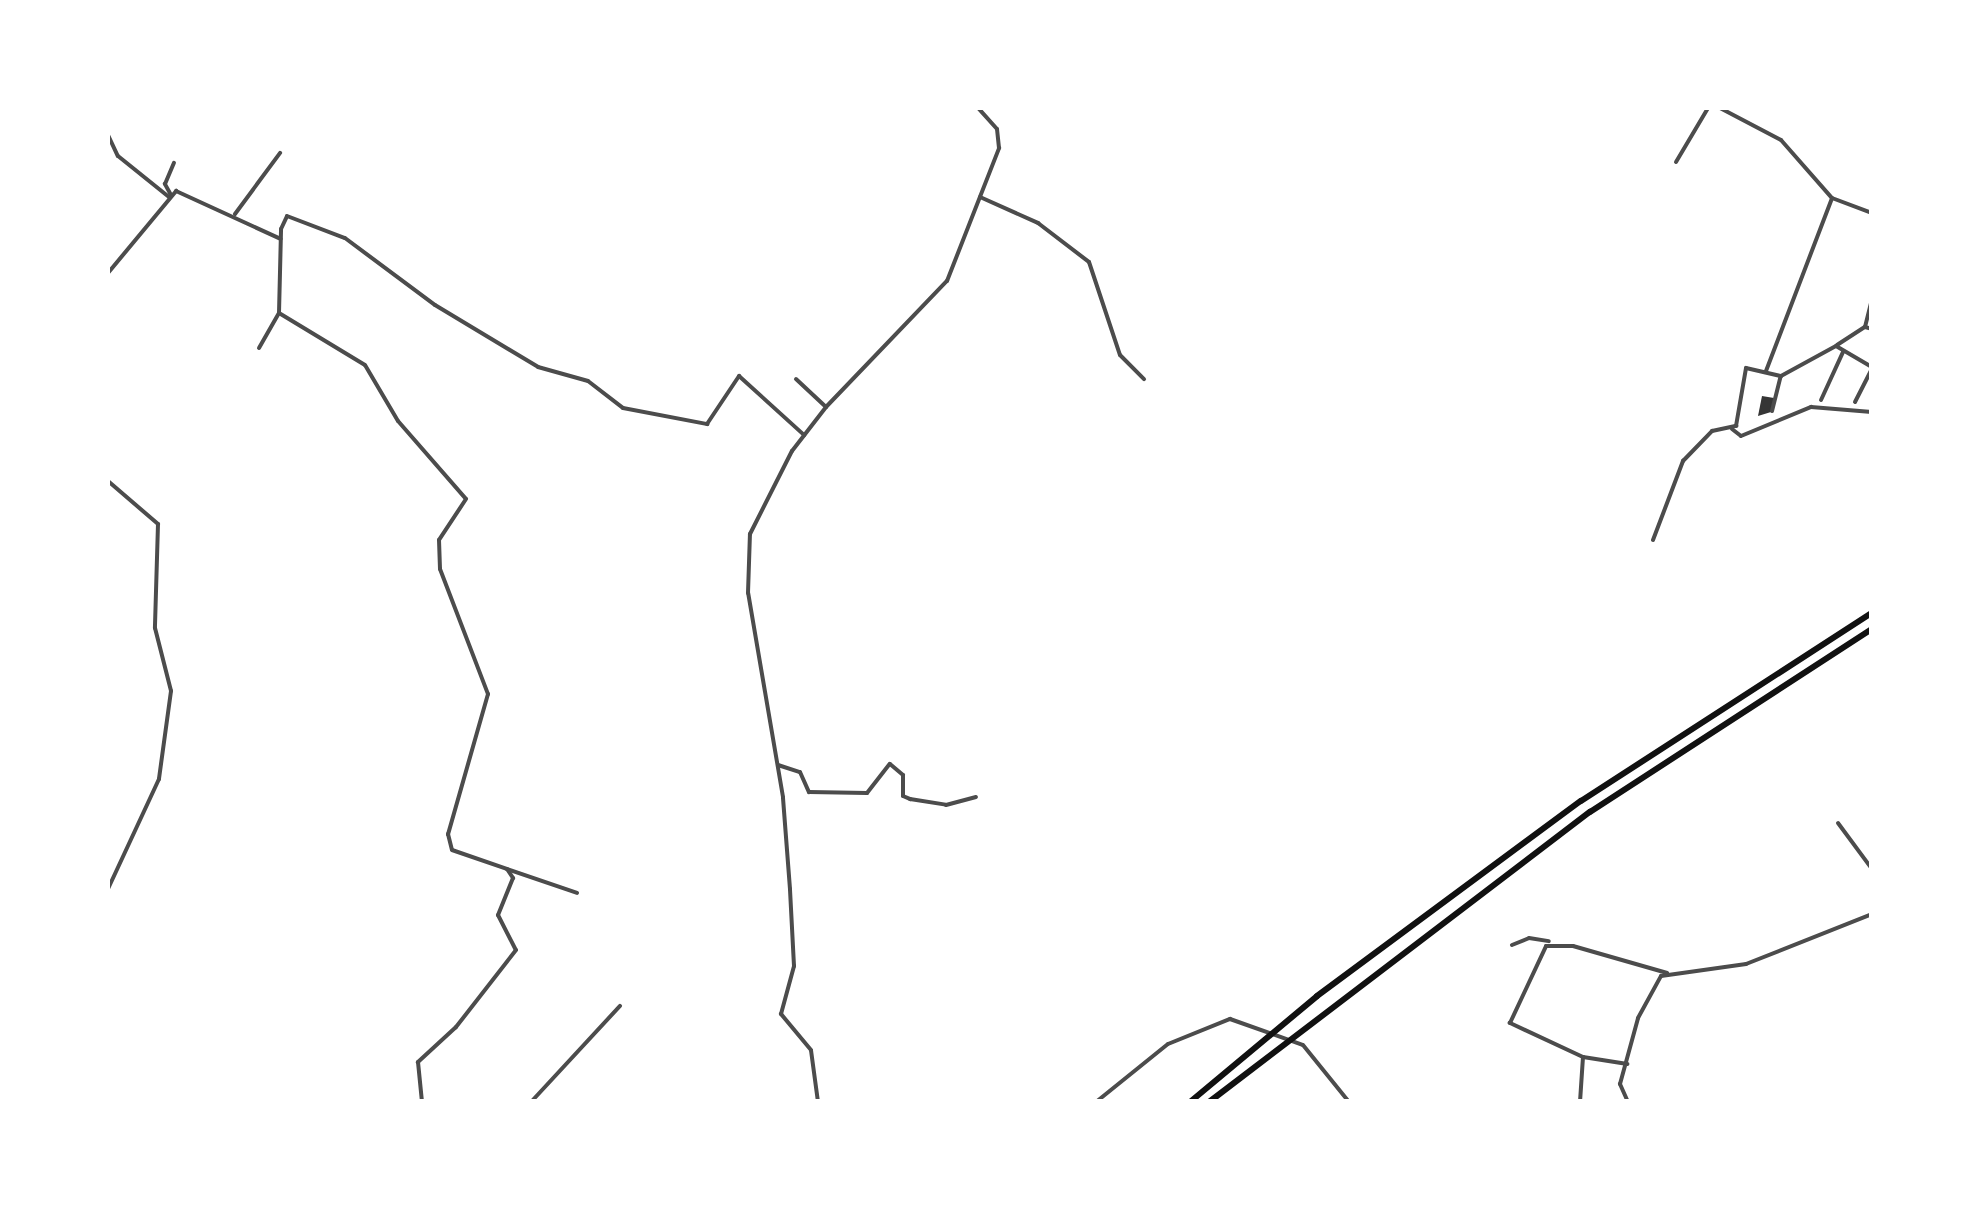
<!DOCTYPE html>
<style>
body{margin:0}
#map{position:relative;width:1979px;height:1209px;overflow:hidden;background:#fff;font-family:Commissioner,sans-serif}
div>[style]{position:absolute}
.building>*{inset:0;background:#353535}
.minor>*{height:4px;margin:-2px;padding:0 2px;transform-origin:2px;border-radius:2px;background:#4c4c4c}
.motorway>*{height:6px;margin:-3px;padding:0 3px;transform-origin:3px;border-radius:3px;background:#111}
span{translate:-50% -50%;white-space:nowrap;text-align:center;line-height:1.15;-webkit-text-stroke:9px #fff;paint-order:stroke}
.frame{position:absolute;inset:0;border:110px solid #fff;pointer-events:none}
</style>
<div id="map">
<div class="building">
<div style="clip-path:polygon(1762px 396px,1774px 398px,1771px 412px,1758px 416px)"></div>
</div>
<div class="minor">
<div style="left:1720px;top:108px;width:69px;rotate:27.7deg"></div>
<div style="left:1781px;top:140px;width:77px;rotate:48.7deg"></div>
<div style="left:1832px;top:198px;width:43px;rotate:20.6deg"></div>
<div style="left:108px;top:135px;width:23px;rotate:65deg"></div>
<div style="left:118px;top:156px;width:65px;rotate:38.8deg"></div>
<div style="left:1676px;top:162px;width:63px;rotate:-59.3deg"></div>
<div style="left:171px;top:195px;width:13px;rotate:-119deg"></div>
<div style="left:165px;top:184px;width:23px;rotate:-67deg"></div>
<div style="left:980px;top:197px;width:64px;rotate:24.1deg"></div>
<div style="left:1038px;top:223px;width:64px;rotate:37.4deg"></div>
<div style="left:1089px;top:262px;width:98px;rotate:71.6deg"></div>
<div style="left:1120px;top:355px;width:34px;rotate:45deg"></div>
<div style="left:235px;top:214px;width:76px;rotate:-53.6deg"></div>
<div style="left:108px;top:273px;width:107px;rotate:-50.3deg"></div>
<div style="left:176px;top:191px;width:115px;rotate:24.6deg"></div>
<div style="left:279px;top:313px;width:100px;rotate:31.2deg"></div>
<div style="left:365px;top:365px;width:65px;rotate:59.5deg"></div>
<div style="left:398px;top:421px;width:103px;rotate:48.9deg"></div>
<div style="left:466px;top:499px;width:49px;rotate:123.4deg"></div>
<div style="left:439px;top:540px;width:29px;rotate:88deg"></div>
<div style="left:440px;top:569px;width:134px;rotate:69deg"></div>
<div style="left:488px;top:694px;width:146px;rotate:105.9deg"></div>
<div style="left:448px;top:834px;width:16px;rotate:76deg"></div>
<div style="left:452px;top:850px;width:58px;rotate:19.1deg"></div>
<div style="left:507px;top:869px;width:11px;rotate:56deg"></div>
<div style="left:513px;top:878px;width:40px;rotate:112deg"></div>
<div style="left:498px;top:915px;width:39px;rotate:63deg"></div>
<div style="left:516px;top:950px;width:98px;rotate:127.9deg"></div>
<div style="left:456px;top:1027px;width:52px;rotate:137.4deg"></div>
<div style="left:418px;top:1062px;width:40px;rotate:84.3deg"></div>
<div style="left:1865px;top:327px;width:30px;rotate:-76deg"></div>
<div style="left:1837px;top:345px;width:33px;rotate:-33deg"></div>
<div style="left:1865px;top:327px;width:7px;rotate:16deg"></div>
<div style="left:259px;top:348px;width:40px;rotate:-60.3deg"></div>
<div style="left:279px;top:313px;width:84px;rotate:-88.6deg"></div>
<div style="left:281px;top:229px;width:14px;rotate:-65deg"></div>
<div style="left:287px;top:216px;width:62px;rotate:20.8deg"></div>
<div style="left:345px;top:238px;width:112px;rotate:36.7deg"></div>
<div style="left:435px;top:305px;width:120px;rotate:31deg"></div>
<div style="left:538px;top:367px;width:52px;rotate:15.6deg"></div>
<div style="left:588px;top:381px;width:44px;rotate:37.6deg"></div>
<div style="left:623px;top:408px;width:86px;rotate:10.8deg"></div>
<div style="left:707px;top:424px;width:58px;rotate:-56.3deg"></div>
<div style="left:739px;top:376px;width:88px;rotate:42.2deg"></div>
<div style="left:1766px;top:371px;width:185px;rotate:-69.1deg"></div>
<div style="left:796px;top:379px;width:41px;rotate:43deg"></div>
<div style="left:1821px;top:400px;width:53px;rotate:-65.4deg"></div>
<div style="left:1855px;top:402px;width:37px;rotate:-63deg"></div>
<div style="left:1772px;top:411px;width:36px;rotate:-76deg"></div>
<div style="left:1781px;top:376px;width:63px;rotate:-28.6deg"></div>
<div style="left:1836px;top:346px;width:42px;rotate:30.3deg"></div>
<div style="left:1732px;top:429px;width:11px;rotate:38deg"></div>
<div style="left:1741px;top:436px;width:76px;rotate:-22.5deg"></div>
<div style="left:1811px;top:407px;width:61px;rotate:4.7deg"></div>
<div style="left:108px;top:481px;width:66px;rotate:40.7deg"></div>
<div style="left:158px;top:524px;width:104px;rotate:91.7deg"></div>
<div style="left:155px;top:628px;width:65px;rotate:75.7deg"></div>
<div style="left:171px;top:691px;width:89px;rotate:97.8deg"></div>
<div style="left:159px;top:779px;width:121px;rotate:114.9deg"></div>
<div style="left:1653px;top:540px;width:85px;rotate:-69.2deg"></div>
<div style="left:1683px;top:461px;width:42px;rotate:-46deg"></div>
<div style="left:1712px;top:431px;width:25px;rotate:-12deg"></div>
<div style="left:1736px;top:426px;width:59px;rotate:-80.2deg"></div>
<div style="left:1746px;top:368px;width:36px;rotate:13deg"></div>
<div style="left:778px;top:765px;width:23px;rotate:18deg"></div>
<div style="left:800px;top:772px;width:22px;rotate:66deg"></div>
<div style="left:809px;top:792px;width:58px;rotate:1deg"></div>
<div style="left:867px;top:793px;width:37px;rotate:-52deg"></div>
<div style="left:890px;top:764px;width:17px;rotate:40deg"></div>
<div style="left:903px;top:775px;width:21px;rotate:90deg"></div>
<div style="left:903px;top:796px;width:8px;rotate:23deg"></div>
<div style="left:910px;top:799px;width:36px;rotate:9deg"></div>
<div style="left:946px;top:805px;width:31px;rotate:-15deg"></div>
<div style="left:1838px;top:823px;width:57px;rotate:53.5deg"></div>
<div style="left:507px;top:869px;width:74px;rotate:18.9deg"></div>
<div style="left:1512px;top:945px;width:18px;rotate:-22deg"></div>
<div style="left:1529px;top:938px;width:20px;rotate:9deg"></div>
<div style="left:1583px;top:1057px;width:45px;rotate:9deg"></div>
<div style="left:531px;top:1102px;width:131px;rotate:-47.2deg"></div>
<div style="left:818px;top:1102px;width:52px;rotate:-97.7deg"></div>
<div style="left:811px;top:1050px;width:47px;rotate:-129.8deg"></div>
<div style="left:781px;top:1014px;width:50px;rotate:-74.8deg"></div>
<div style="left:794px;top:966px;width:77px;rotate:-93deg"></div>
<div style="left:790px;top:889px;width:92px;rotate:-94.4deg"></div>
<div style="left:783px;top:797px;width:207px;rotate:-99.7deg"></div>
<div style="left:748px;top:593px;width:59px;rotate:-88.1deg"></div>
<div style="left:750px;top:534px;width:93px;rotate:-63.2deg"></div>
<div style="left:792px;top:451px;width:56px;rotate:-52.3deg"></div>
<div style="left:826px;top:407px;width:175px;rotate:-46.2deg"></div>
<div style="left:947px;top:281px;width:143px;rotate:-68.6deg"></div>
<div style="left:999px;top:148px;width:19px;rotate:-96deg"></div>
<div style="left:997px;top:129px;width:28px;rotate:-132deg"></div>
<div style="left:1096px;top:1102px;width:92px;rotate:-38.9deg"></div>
<div style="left:1168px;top:1044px;width:67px;rotate:-22deg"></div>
<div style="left:1230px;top:1019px;width:77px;rotate:19.6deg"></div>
<div style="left:1303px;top:1045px;width:73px;rotate:51.1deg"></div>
<div style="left:1580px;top:1102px;width:45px;rotate:-86.2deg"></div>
<div style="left:1583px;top:1057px;width:81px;rotate:-155deg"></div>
<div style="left:1510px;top:1023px;width:85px;rotate:-64.9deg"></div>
<div style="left:1546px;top:946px;width:27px"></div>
<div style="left:1573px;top:946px;width:98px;rotate:16deg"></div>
<div style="left:1628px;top:1102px;width:20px;rotate:-114deg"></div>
<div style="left:1620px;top:1084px;width:68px;rotate:-74.7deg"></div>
<div style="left:1638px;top:1018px;width:48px;rotate:-61.3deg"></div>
<div style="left:1661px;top:976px;width:86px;rotate:-8deg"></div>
<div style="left:1746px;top:964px;width:136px;rotate:-21.6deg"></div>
</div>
<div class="motorway">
<div style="left:1190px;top:1102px;width:165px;rotate:-39.8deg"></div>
<div style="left:1317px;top:996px;width:328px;rotate:-36.5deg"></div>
<div style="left:1581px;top:801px;width:346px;rotate:-32.9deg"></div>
<div style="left:1209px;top:1102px;width:479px;rotate:-37.3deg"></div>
<div style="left:1590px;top:812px;width:336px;rotate:-33deg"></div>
</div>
<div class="frame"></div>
</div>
